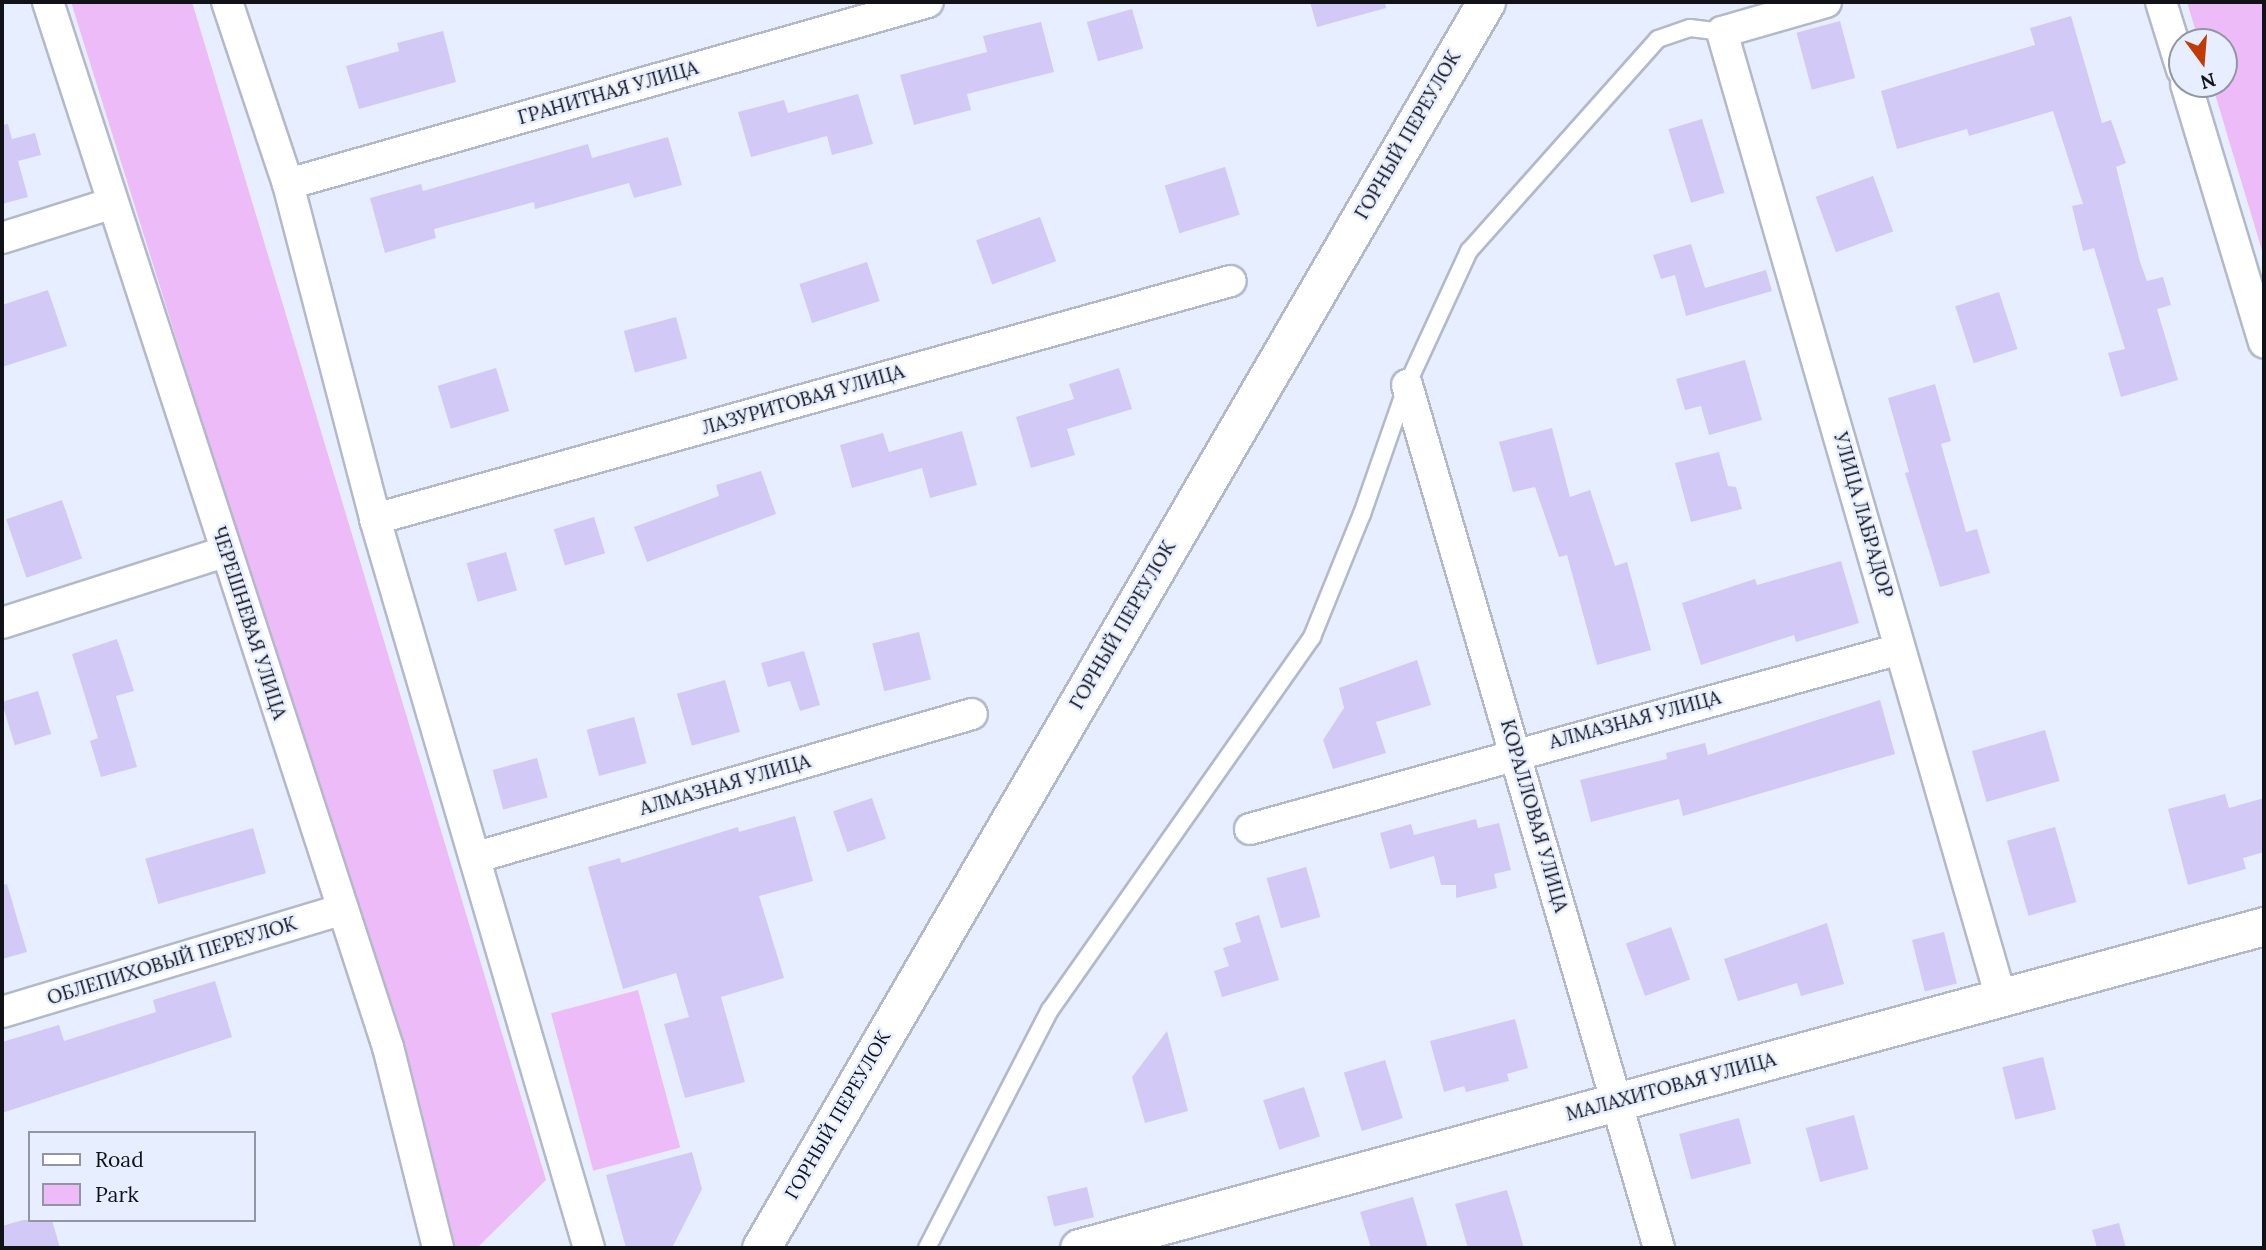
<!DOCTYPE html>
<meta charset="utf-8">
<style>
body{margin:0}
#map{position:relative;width:2266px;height:1250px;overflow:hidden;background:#e7eeff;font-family:Lora,serif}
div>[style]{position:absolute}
.green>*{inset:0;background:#edbcf8;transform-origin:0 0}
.building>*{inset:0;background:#d2c9f6;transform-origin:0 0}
.roads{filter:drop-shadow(2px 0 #b3b9c9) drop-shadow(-2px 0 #b3b9c9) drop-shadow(0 2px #b3b9c9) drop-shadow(0 -2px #b3b9c9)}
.service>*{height:16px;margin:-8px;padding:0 8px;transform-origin:8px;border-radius:8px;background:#fff}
.minor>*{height:30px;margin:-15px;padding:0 15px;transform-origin:15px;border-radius:15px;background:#fff}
.tertiary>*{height:37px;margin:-18.5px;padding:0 18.5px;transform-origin:18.5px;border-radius:18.5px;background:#fff}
span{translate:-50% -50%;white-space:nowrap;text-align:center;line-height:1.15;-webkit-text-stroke:5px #e7eeff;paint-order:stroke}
.street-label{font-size:19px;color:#101217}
.frame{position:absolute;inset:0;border:4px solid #101217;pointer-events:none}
.legend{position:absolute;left:28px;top:1131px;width:228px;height:91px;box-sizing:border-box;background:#e7eeff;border:2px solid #9196a2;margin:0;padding:9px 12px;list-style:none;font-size:21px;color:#101217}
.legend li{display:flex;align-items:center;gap:14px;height:35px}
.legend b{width:35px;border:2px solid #9196a2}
.north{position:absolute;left:2168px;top:28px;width:70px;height:70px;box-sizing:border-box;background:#e7eeff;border:2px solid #9196a2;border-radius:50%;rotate:164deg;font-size:19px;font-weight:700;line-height:28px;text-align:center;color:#101217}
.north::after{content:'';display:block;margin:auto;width:24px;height:32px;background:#c33b04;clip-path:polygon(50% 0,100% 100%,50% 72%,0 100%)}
</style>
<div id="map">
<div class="green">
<div style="clip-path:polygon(71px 2px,192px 2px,546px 1180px,477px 1248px,453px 1248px,429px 1147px)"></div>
<div style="clip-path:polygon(2187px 2px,2264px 2px,2264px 257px,2212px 84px,2224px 84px,2224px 42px,2199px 42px)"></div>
<div style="left:638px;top:990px;width:163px;height:90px;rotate:75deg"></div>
</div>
<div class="building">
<div style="clip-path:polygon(1310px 2px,1385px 2px,1386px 8px,1317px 27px)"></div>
<div style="left:1132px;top:9px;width:41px;height:47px;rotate:74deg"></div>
<div style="clip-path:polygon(2071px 16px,2102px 123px,2111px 120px,2126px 163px,2116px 167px,2140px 262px,2147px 281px,2163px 277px,2171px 305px,2157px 309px,2178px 380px,2121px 397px,2108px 353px,2125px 349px,2094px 248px,2083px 251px,2072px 206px,2083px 204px,2053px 111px,1969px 136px,1967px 129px,1897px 149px,1881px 91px,2035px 45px,2030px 28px)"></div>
<div style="left:1840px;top:21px;width:59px;height:45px;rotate:75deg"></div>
<div style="clip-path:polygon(1041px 22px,1054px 72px,967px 94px,971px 110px,914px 125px,900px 75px,987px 52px,983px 36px)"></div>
<div style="clip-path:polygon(443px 31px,456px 82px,359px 109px,346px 66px,399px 51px,397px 43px)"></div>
<div style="clip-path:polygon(858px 94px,873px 144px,832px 155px,827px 136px,751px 157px,738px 112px,784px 100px,788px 113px)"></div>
<div style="left:1702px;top:119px;width:77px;height:35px;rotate:73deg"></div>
<div style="clip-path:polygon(8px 124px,12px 139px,35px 133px,41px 155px,18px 161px,28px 197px,2px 204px,2px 125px)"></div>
<div style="clip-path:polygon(668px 137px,682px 185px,634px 198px,629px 183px,535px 209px,534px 202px,434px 229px,436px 238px,385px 253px,370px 198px,421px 184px,423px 191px,588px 144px,592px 158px)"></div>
<div style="left:1225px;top:167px;width:50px;height:63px;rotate:73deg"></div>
<div style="left:1873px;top:176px;width:59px;height:61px;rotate:70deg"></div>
<div style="left:1040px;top:217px;width:47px;height:68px;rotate:70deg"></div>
<div style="clip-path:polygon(1691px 244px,1705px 288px,1766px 270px,1772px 291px,1686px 316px,1675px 275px,1661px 279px,1653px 255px)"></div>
<div style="left:867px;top:262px;width:41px;height:71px;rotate:72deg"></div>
<div style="clip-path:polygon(48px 290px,67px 346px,2px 367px,2px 305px)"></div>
<div style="left:1999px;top:292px;width:60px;height:46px;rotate:72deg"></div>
<div style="left:676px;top:317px;width:43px;height:54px;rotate:75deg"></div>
<div style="clip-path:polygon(1745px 360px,1762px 420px,1709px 435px,1701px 406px,1685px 410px,1676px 379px)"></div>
<div style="left:496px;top:368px;width:45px;height:61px;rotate:73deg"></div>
<div style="clip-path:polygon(1119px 368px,1132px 409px,1067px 429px,1075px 455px,1031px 468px,1016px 417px,1074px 399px,1069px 384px)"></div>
<div style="clip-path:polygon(1935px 384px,1951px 441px,1941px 444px,1966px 532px,1977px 529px,1990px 573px,1940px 587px,1905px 473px,1909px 472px,1888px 398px)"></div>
<div style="clip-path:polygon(1552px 428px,1570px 497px,1590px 490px,1615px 566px,1627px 562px,1651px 650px,1597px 665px,1567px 555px,1559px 557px,1535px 487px,1513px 492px,1499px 442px)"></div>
<div style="clip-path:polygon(962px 431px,977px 485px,930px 498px,922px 468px,852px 488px,840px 445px,883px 433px,889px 452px)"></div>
<div style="clip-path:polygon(1719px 452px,1728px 486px,1736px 487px,1742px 509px,1691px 522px,1675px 463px)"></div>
<div style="clip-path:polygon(761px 471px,776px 514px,647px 562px,634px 527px,719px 496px,716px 485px)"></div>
<div style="left:62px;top:500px;width:62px;height:59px;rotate:71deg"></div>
<div style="left:594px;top:517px;width:38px;height:42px;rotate:73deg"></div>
<div style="left:506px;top:552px;width:40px;height:41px;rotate:74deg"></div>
<div style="clip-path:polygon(1841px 561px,1859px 623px,1796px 642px,1794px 635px,1701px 665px,1682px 603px,1755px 579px,1757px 585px)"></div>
<div style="left:919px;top:632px;width:49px;height:48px;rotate:76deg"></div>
<div style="clip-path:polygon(117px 639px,134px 691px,116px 696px,137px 767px,101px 777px,90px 741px,98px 738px,72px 654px)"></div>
<div style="clip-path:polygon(804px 651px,820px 705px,800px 711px,790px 681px,768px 687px,761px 663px)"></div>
<div style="clip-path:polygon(1417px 660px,1431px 705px,1376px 722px,1386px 753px,1333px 769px,1323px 740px,1344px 708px,1339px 688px)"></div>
<div style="left:725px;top:680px;width:54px;height:50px;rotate:74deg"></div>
<div style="left:38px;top:691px;width:45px;height:38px;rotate:73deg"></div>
<div style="clip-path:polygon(1880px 700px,1895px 754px,1683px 816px,1679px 799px,1591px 822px,1580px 780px,1667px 759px,1666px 753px,1705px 743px,1708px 755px)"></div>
<div style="left:634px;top:717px;width:48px;height:49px;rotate:75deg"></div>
<div style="left:2045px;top:730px;width:53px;height:76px;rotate:74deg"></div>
<div style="left:537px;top:758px;width:41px;height:46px;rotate:75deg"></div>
<div style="clip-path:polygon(2225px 794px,2229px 808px,2264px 798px,2264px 852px,2243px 858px,2246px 869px,2188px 885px,2168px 809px)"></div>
<div style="left:872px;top:798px;width:43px;height:41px;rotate:71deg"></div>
<div style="clip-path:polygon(795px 816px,813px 881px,759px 896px,784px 978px,721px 997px,745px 1082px,685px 1098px,664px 1024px,689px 1017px,676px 973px,623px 989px,588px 867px,620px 858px,621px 863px,738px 827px,739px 832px)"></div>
<div style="clip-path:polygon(1476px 819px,1478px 828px,1499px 823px,1511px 870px,1494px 874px,1497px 888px,1456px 898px,1456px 885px,1441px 885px,1434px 856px,1390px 869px,1380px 833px,1411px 824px,1414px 835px)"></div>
<div style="left:2055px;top:827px;width:78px;height:50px;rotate:74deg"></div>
<div style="left:253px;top:828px;width:47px;height:112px;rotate:74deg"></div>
<div style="left:1306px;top:867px;width:52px;height:41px;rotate:74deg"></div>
<div style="clip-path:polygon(7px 884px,27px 952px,2px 959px,2px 885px)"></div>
<div style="clip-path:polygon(1259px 915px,1279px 980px,1222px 997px,1214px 971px,1229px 966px,1223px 948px,1241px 942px,1235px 923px)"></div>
<div style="clip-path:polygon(1827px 923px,1844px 984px,1801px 996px,1797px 983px,1738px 1001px,1724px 959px)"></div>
<div style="left:1671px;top:927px;width:56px;height:48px;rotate:70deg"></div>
<div style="left:1944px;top:932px;width:53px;height:33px;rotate:76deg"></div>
<div style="clip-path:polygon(215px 981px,232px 1037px,2px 1113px,2px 1042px,59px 1025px,64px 1041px,156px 1012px,153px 1000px)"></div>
<div style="clip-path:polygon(1515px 1019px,1528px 1068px,1507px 1074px,1509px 1081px,1466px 1092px,1464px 1086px,1444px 1092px,1430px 1041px)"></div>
<div style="clip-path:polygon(1167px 1031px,1188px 1111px,1145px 1123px,1132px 1077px)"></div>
<div style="left:2043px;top:1057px;width:54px;height:42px;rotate:76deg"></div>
<div style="left:1385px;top:1060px;width:61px;height:43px;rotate:73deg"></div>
<div style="left:1304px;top:1087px;width:52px;height:43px;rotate:72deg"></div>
<div style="left:1854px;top:1115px;width:56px;height:50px;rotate:75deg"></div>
<div style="left:1739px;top:1118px;width:47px;height:62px;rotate:75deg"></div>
<div style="clip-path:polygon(692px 1152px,702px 1189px,672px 1248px,626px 1248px,606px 1175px)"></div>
<div style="left:1087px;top:1187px;width:31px;height:41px;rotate:77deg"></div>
<div style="clip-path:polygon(1507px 1190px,1524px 1248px,1468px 1248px,1455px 1204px)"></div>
<div style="clip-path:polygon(1413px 1197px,1428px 1248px,1371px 1248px,1360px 1212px)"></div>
<div style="clip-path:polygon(23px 1220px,52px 1220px,60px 1248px,2px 1248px,2px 1226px)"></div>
<div style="clip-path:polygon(2119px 1223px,2126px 1248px,2097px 1248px,2092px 1230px)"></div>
</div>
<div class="roads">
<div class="service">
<div style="left:927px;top:1248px;width:268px;rotate:-62.7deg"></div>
<div style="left:1050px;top:1010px;width:456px;rotate:-54.9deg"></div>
<div style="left:1312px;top:637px;width:133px;rotate:-67.9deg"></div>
<div style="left:1362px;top:514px;width:137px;rotate:-70.8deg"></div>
<div style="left:1407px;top:385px;width:148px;rotate:-65.2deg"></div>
<div style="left:1469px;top:251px;width:284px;rotate:-48.3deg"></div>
<div style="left:1658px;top:39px;width:34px;rotate:-19deg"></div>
<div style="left:1690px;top:28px;width:32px;rotate:7deg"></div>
</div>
<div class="minor">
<div style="left:48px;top:2px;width:1099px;rotate:71.98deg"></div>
<div style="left:388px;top:1047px;width:207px;rotate:76deg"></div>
<div style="left:227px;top:2px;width:192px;rotate:71.5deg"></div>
<div style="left:288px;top:184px;width:346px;rotate:75.4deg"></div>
<div style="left:375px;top:519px;width:760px;rotate:73.64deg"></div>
<div style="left:1826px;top:2px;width:108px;rotate:163.9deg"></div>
<div style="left:1722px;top:32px;width:1005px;rotate:73.89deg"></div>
<div style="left:2161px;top:2px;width:71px;rotate:72.8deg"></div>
<div style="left:2186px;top:84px;width:270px;rotate:73.2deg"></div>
<div style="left:288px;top:184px;width:665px;rotate:-15.87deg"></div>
<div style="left:2px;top:238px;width:116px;rotate:-17.5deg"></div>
<div style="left:1407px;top:385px;width:899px;rotate:73.72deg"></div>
<div style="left:375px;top:519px;width:888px;rotate:-15.54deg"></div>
<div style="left:2px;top:623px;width:234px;rotate:-17.7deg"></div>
<div style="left:1250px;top:829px;width:674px;rotate:-15.48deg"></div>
<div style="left:477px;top:857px;width:515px;rotate:-16.11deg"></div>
<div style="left:2px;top:1012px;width:356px;rotate:-16.8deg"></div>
</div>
<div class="tertiary">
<div style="left:761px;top:1248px;width:1442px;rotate:-59.81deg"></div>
<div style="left:1079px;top:1248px;width:1228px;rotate:-15.2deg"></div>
</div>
</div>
<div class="street-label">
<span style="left:608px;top:93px;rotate:-16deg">ГРАНИТНАЯ УЛИЦА</span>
<span style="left:1408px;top:135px;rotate:-60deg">ГОРНЫЙ ПЕРЕУЛОК</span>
<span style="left:803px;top:400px;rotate:-16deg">ЛАЗУРИТОВАЯ УЛИЦА</span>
<span style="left:1863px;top:515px;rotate:74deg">УЛИЦА ЛАБРАДОР</span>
<span style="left:249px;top:623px;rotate:72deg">ЧЕРЕШНЕВАЯ УЛИЦА</span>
<span style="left:1123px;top:625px;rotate:-60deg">ГОРНЫЙ ПЕРЕУЛОК</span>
<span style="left:1635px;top:720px;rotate:-15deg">АЛМАЗНАЯ УЛИЦА</span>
<span style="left:725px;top:785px;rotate:-16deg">АЛМАЗНАЯ УЛИЦА</span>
<span style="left:1534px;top:816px;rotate:74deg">КОРАЛЛОВАЯ УЛИЦА</span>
<span style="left:172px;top:961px;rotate:-17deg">ОБЛЕПИХОВЫЙ ПЕРЕУЛОК</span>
<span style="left:1671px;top:1087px;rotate:-15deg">МАЛАХИТОВАЯ УЛИЦА</span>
<span style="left:838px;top:1115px;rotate:-60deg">ГОРНЫЙ ПЕРЕУЛОК</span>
</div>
<div class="frame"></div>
<ul class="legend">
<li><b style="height:9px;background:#fff"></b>Road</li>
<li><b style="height:19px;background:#edbcf8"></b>Park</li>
</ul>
<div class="north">N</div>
</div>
